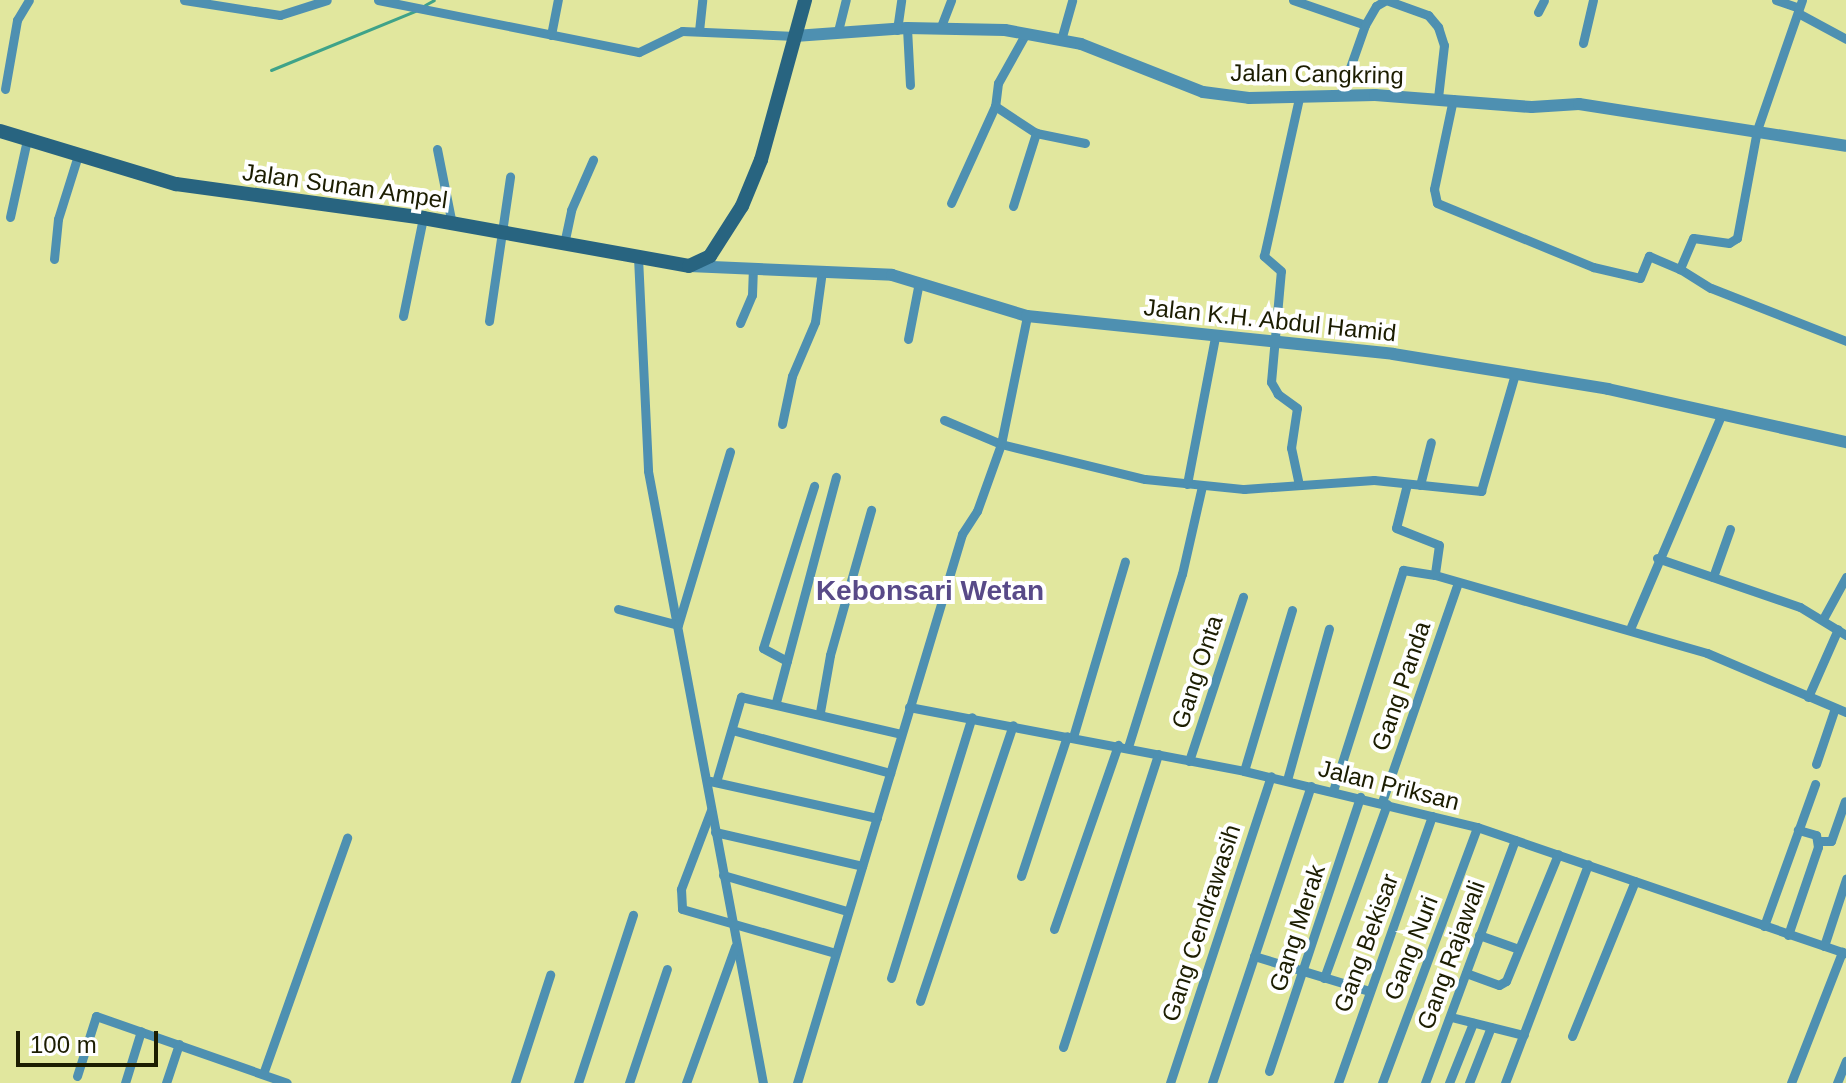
<!DOCTYPE html>
<style>
body{margin:0}
#map{position:relative;width:1846px;height:1083px;overflow:hidden;background:#e1e79e;font-family:Helvetica,sans-serif}
div>[style]{position:absolute}
.stream>*{height:3px;margin:-1.5px;padding:0 1.5px;transform-origin:1.5px;border-radius:1.5px;background:#3fa389}
.minor>*{height:9px;margin:-4.5px;padding:0 4.5px;transform-origin:4.5px;border-radius:4.5px;background:#4e90b1}
.tertiary>*{height:12px;margin:-6px;padding:0 6px;transform-origin:6px;border-radius:6px;background:#4e90b1}
.secondary>*{height:14px;margin:-7px;padding:0 7px;transform-origin:7px;border-radius:7px;background:#286480}
span{translate:-50% -50%;white-space:nowrap;text-align:center;line-height:1.15;-webkit-text-stroke:8px #fff;paint-order:stroke}
.street-label{font-size:24px;color:#1c1d01}
.quarter-label{font-size:28px;color:#584a88;font-weight:700}
.scale{position:absolute;left:16px;top:1031px;width:142px;height:36px;box-sizing:border-box;border:4px solid #1c1d01;border-top:0;padding-left:10px;font-size:24px;line-height:28px;white-space:nowrap;color:#1c1d01;-webkit-text-stroke:6px #fff;paint-order:stroke}
</style>
<div id="map">
<div class="stream">
<div style="left:425px;top:5px;width:10px;rotate:-29deg"></div>
<div style="left:271px;top:70px;width:156px;rotate:-22.3deg"></div>
</div>
<div class="minor">
<div style="left:184px;top:0;width:97px;rotate:8.9deg"></div>
<div style="left:280px;top:15px;width:49px;rotate:-17.7deg"></div>
<div style="left:378px;top:0;width:266px;rotate:11.3deg"></div>
<div style="left:639px;top:52px;width:48px;rotate:-26deg"></div>
<div style="left:682px;top:31px;width:113px;rotate:2.5deg"></div>
<div style="left:1293px;top:0;width:76px;rotate:19.1deg"></div>
<div style="left:1776px;top:0;width:24px;rotate:19deg"></div>
<div style="left:1802px;top:0;width:138px;rotate:109.1deg"></div>
<div style="left:1757px;top:130px;width:110px;rotate:100.5deg"></div>
<div style="left:1737px;top:238px;width:9px;rotate:148deg"></div>
<div style="left:1729px;top:243px;width:36px;rotate:-172deg"></div>
<div style="left:1693px;top:238px;width:34px;rotate:113deg"></div>
<div style="left:1680px;top:269px;width:36px;rotate:32deg"></div>
<div style="left:1711px;top:288px;width:145px;rotate:21.4deg"></div>
<div style="left:1538px;top:12px;width:13px;rotate:-63deg"></div>
<div style="left:1798px;top:13px;width:55px;rotate:28.4deg"></div>
<div style="left:907px;top:28px;width:57px;rotate:87deg"></div>
<div style="left:940px;top:29px;width:31px;rotate:-69deg"></div>
<div style="left:897px;top:30px;width:30px;rotate:-82deg"></div>
<div style="left:699px;top:31px;width:31px;rotate:-84deg"></div>
<div style="left:838px;top:31px;width:32px;rotate:-76deg"></div>
<div style="left:1026px;top:33px;width:57px;rotate:119.2deg"></div>
<div style="left:998px;top:83px;width:23px;rotate:97deg"></div>
<div style="left:995px;top:106px;width:49px;rotate:33.4deg"></div>
<div style="left:1036px;top:133px;width:50px;rotate:11.5deg"></div>
<div style="left:551px;top:35px;width:36px;rotate:-79deg"></div>
<div style="left:1061px;top:40px;width:41px;rotate:-74.2deg"></div>
<div style="left:1583px;top:43px;width:44px;rotate:-76.9deg"></div>
<div style="left:5px;top:89px;width:70px;rotate:-80.1deg"></div>
<div style="left:17px;top:20px;width:23px;rotate:-59deg"></div>
<div style="left:1340px;top:96px;width:75px;rotate:-70.6deg"></div>
<div style="left:1365px;top:25px;width:22px;rotate:-60deg"></div>
<div style="left:1376px;top:6px;width:12px;rotate:-31deg"></div>
<div style="left:1386px;top:0;width:45px;rotate:19.7deg"></div>
<div style="left:1428px;top:15px;width:16px;rotate:50deg"></div>
<div style="left:1438px;top:27px;width:19px;rotate:72deg"></div>
<div style="left:1444px;top:45px;width:53px;rotate:96.5deg"></div>
<div style="left:1453px;top:99px;width:92px;rotate:101.9deg"></div>
<div style="left:1434px;top:189px;width:14px;rotate:78deg"></div>
<div style="left:1437px;top:203px;width:169px;rotate:22.3deg"></div>
<div style="left:1593px;top:267px;width:48px;rotate:13.2deg"></div>
<div style="left:1640px;top:278px;width:24px;rotate:-68deg"></div>
<div style="left:1649px;top:256px;width:34px;rotate:23deg"></div>
<div style="left:437px;top:149px;width:76px;rotate:78.7deg"></div>
<div style="left:951px;top:203px;width:107px;rotate:-65.6deg"></div>
<div style="left:1013px;top:206px;width:77px;rotate:-72.5deg"></div>
<div style="left:10px;top:217px;width:79px;rotate:-77.6deg"></div>
<div style="left:564px;top:244px;width:35px;rotate:-78deg"></div>
<div style="left:571px;top:210px;width:55px;rotate:-66.3deg"></div>
<div style="left:638px;top:257px;width:214px;rotate:87.3deg"></div>
<div style="left:648px;top:471px;width:623px;rotate:79.36deg"></div>
<div style="left:54px;top:259px;width:40px;rotate:-84.3deg"></div>
<div style="left:58px;top:219px;width:67px;rotate:-72.6deg"></div>
<div style="left:403px;top:316px;width:100px;rotate:-78.5deg"></div>
<div style="left:489px;top:321px;width:146px;rotate:-81.7deg"></div>
<div style="left:740px;top:323px;width:30px;rotate:-67deg"></div>
<div style="left:752px;top:295px;width:24px;rotate:-88deg"></div>
<div style="left:908px;top:339px;width:58px;rotate:-79.1deg"></div>
<div style="left:944px;top:420px;width:62px;rotate:22.8deg"></div>
<div style="left:1001px;top:444px;width:148px;rotate:13.7deg"></div>
<div style="left:1145px;top:479px;width:100px;rotate:5.8deg"></div>
<div style="left:1244px;top:489px;width:130px;rotate:-4deg"></div>
<div style="left:1374px;top:480px;width:108px;rotate:5.9deg"></div>
<div style="left:1481px;top:491px;width:122px;rotate:-73.8deg"></div>
<div style="left:782px;top:424px;width:49px;rotate:-78.2deg"></div>
<div style="left:792px;top:376px;width:59px;rotate:-66.9deg"></div>
<div style="left:815px;top:322px;width:51px;rotate:-82.2deg"></div>
<div style="left:1187px;top:484px;width:150px;rotate:-79.2deg"></div>
<div style="left:1407px;top:484px;width:45px;rotate:104deg"></div>
<div style="left:1396px;top:528px;width:46px;rotate:21.6deg"></div>
<div style="left:1439px;top:545px;width:30px;rotate:98deg"></div>
<div style="left:1435px;top:575px;width:283px;rotate:16deg"></div>
<div style="left:1707px;top:653px;width:151px;rotate:23deg"></div>
<div style="left:1299px;top:485px;width:38px;rotate:-102deg"></div>
<div style="left:1291px;top:448px;width:40px;rotate:-81.5deg"></div>
<div style="left:1297px;top:408px;width:24px;rotate:-144deg"></div>
<div style="left:1278px;top:394px;width:14px;rotate:-120deg"></div>
<div style="left:1271px;top:382px;width:111px;rotate:-84.9deg"></div>
<div style="left:1281px;top:271px;width:23px;rotate:-139deg"></div>
<div style="left:1264px;top:256px;width:162px;rotate:-77.5deg"></div>
<div style="left:1420px;top:485px;width:44px;rotate:-75.7deg"></div>
<div style="left:1657px;top:558px;width:151px;rotate:18.9deg"></div>
<div style="left:1800px;top:607px;width:54px;rotate:31.3deg"></div>
<div style="left:1713px;top:577px;width:51px;rotate:-70.5deg"></div>
<div style="left:618px;top:609px;width:62px;rotate:14.9deg"></div>
<div style="left:678px;top:625px;width:181px;rotate:-73.3deg"></div>
<div style="left:1823px;top:619px;width:48px;rotate:-61.3deg"></div>
<div style="left:1630px;top:629px;width:235px;rotate:-66.9deg"></div>
<div style="left:787px;top:661px;width:27px;rotate:-152deg"></div>
<div style="left:763px;top:648px;width:170px;rotate:-72.5deg"></div>
<div style="left:1808px;top:697px;width:74px;rotate:-66.2deg"></div>
<div style="left:776px;top:702px;width:233px;rotate:-75.1deg"></div>
<div style="left:909px;top:707px;width:341px;rotate:10.8deg"></div>
<div style="left:1244px;top:771px;width:240px;rotate:13.5deg"></div>
<div style="left:1477px;top:827px;width:390px;rotate:18.9deg"></div>
<div style="left:820px;top:712px;width:58px;rotate:-80deg"></div>
<div style="left:830px;top:655px;width:151px;rotate:-74.2deg"></div>
<div style="left:732px;top:730px;width:164px;rotate:15.2deg"></div>
<div style="left:1073px;top:737px;width:183px;rotate:-73.5deg"></div>
<div style="left:1128px;top:747px;width:181px;rotate:-72.7deg"></div>
<div style="left:1182px;top:574px;width:90px;rotate:-77.2deg"></div>
<div style="left:1189px;top:761px;width:173px;rotate:-71.8deg"></div>
<div style="left:1816px;top:764px;width:59px;rotate:-71.3deg"></div>
<div style="left:1244px;top:771px;width:168px;rotate:-73.4deg"></div>
<div style="left:1287px;top:780px;width:157px;rotate:-74.5deg"></div>
<div style="left:710px;top:781px;width:171px;rotate:12.5deg"></div>
<div style="left:716px;top:782px;width:89px;rotate:-73.6deg"></div>
<div style="left:741px;top:697px;width:164px;rotate:13deg"></div>
<div style="left:1333px;top:791px;width:232px;rotate:-72.4deg"></div>
<div style="left:1403px;top:570px;width:32px;rotate:9deg"></div>
<div style="left:1382px;top:802px;width:232px;rotate:-70.9deg"></div>
<div style="left:711px;top:810px;width:85px;rotate:110.8deg"></div>
<div style="left:681px;top:889px;width:20px;rotate:87deg"></div>
<div style="left:682px;top:909px;width:159px;rotate:16deg"></div>
<div style="left:715px;top:832px;width:151px;rotate:13deg"></div>
<div style="left:1819px;top:841px;width:12px"></div>
<div style="left:1831px;top:841px;width:42px;rotate:-70.7deg"></div>
<div style="left:723px;top:875px;width:129px;rotate:16.2deg"></div>
<div style="left:1021px;top:876px;width:147px;rotate:-71.8deg"></div>
<div style="left:1764px;top:926px;width:151px;rotate:-70.2deg"></div>
<div style="left:1054px;top:929px;width:195px;rotate:-70.8deg"></div>
<div style="left:1479px;top:935px;width:42px;rotate:19.3deg"></div>
<div style="left:1788px;top:935px;width:93px;rotate:-71.2deg"></div>
<div style="left:1818px;top:847px;width:12px;rotate:-99deg"></div>
<div style="left:1816px;top:835px;width:19px;rotate:-164deg"></div>
<div style="left:1824px;top:946px;width:71px;rotate:-71.8deg"></div>
<div style="left:1254px;top:956px;width:120px;rotate:16.9deg"></div>
<div style="left:1466px;top:973px;width:35px;rotate:20deg"></div>
<div style="left:1499px;top:985px;width:8px;rotate:-30deg"></div>
<div style="left:1506px;top:981px;width:137px;rotate:-67.7deg"></div>
<div style="left:891px;top:978px;width:273px;rotate:-72.8deg"></div>
<div style="left:1324px;top:978px;width:185px;rotate:-70.1deg"></div>
<div style="left:920px;top:1001px;width:291px;rotate:-71.4deg"></div>
<div style="left:1451px;top:1017px;width:75px;rotate:13.9deg"></div>
<div style="left:1572px;top:1036px;width:167px;rotate:-67.9deg"></div>
<div style="left:1063px;top:1047px;width:308px;rotate:-72deg"></div>
<div style="left:1269px;top:1071px;width:289px;rotate:-71.6deg"></div>
<div style="left:263px;top:1074px;width:251px;rotate:-70.4deg"></div>
<div style="left:77px;top:1076px;width:63px;rotate:-72.4deg"></div>
<div style="left:96px;top:1016px;width:202px;rotate:19.3deg"></div>
<div style="left:125px;top:1083px;width:54px;rotate:-72.9deg"></div>
<div style="left:166px;top:1083px;width:41px;rotate:-71.6deg"></div>
<div style="left:515px;top:1083px;width:114px;rotate:-72deg"></div>
<div style="left:578px;top:1083px;width:177px;rotate:-71.9deg"></div>
<div style="left:629px;top:1083px;width:120px;rotate:-71.6deg"></div>
<div style="left:686px;top:1083px;width:145px;rotate:-70.2deg"></div>
<div style="left:797px;top:1083px;width:573px;rotate:-73.27deg"></div>
<div style="left:962px;top:534px;width:27px;rotate:-57deg"></div>
<div style="left:977px;top:511px;width:71px;rotate:-70.3deg"></div>
<div style="left:1001px;top:444px;width:131px;rotate:-78.5deg"></div>
<div style="left:1170px;top:1083px;width:323px;rotate:-71.8deg"></div>
<div style="left:1212px;top:1083px;width:313px;rotate:-71.6deg"></div>
<div style="left:1338px;top:1083px;width:283px;rotate:-70.6deg"></div>
<div style="left:1382px;top:1083px;width:273px;rotate:-69.6deg"></div>
<div style="left:1425px;top:1083px;width:259px;rotate:-69.7deg"></div>
<div style="left:1449px;top:1083px;width:65px;rotate:-68.2deg"></div>
<div style="left:1469px;top:1083px;width:60px;rotate:-68.6deg"></div>
<div style="left:1505px;top:1083px;width:234px;rotate:-69.2deg"></div>
<div style="left:1791px;top:1083px;width:141px;rotate:-68.7deg"></div>
<div style="left:1837px;top:1083px;width:24px;rotate:-68deg"></div>
</div>
<div class="tertiary">
<div style="left:795px;top:36px;width:112px;rotate:-4.1deg"></div>
<div style="left:907px;top:28px;width:98px;rotate:1.2deg"></div>
<div style="left:1005px;top:30px;width:77px;rotate:10.4deg"></div>
<div style="left:1081px;top:44px;width:131px;rotate:21.5deg"></div>
<div style="left:1203px;top:92px;width:46px;rotate:7.4deg"></div>
<div style="left:1249px;top:98px;width:126px;rotate:-1.4deg"></div>
<div style="left:1375px;top:95px;width:157px;rotate:4.4deg"></div>
<div style="left:1532px;top:107px;width:47px;rotate:-3.7deg"></div>
<div style="left:1579px;top:104px;width:270px;rotate:8.9deg"></div>
<div style="left:689px;top:266px;width:203px;rotate:2.5deg"></div>
<div style="left:892px;top:275px;width:141px;rotate:16.9deg"></div>
<div style="left:1027px;top:316px;width:368px;rotate:5.9deg"></div>
<div style="left:1393px;top:354px;width:218px;rotate:9.2deg"></div>
<div style="left:1608px;top:389px;width:244px;rotate:12.6deg"></div>
</div>
<div class="secondary">
<div style="left:0;top:131px;width:184px;rotate:16.8deg"></div>
<div style="left:176px;top:184px;width:249px;rotate:7.8deg"></div>
<div style="left:423px;top:218px;width:270px;rotate:10.2deg"></div>
<div style="left:689px;top:266px;width:23px;rotate:-25deg"></div>
<div style="left:710px;top:256px;width:59px;rotate:-57.4deg"></div>
<div style="left:742px;top:206px;width:50px;rotate:-67.6deg"></div>
<div style="left:761px;top:160px;width:166px;rotate:-74.6deg"></div>
</div>
<div class="street-label">
<span style="left:1317px;top:74px;rotate:1deg">Jalan Cangkring</span>
<span style="left:345px;top:186px;rotate:8deg">Jalan Sunan Ampel</span>
<span style="left:1270px;top:320px;rotate:6deg">Jalan K.H. Abdul Hamid</span>
<span style="left:1197px;top:672px;rotate:-72deg">Gang Onta</span>
<span style="left:1401px;top:686px;rotate:-71deg">Gang Panda</span>
<span style="left:1389px;top:785px;rotate:14deg">Jalan Priksan</span>
<span style="left:1201px;top:923px;rotate:-72deg">Gang Cendrawasih</span>
<span style="left:1297px;top:928px;rotate:-72deg">Gang Merak</span>
<span style="left:1366px;top:943px;rotate:-70deg">Gang Bekisar</span>
<span style="left:1411px;top:948px;rotate:-69deg">Gang Nuri</span>
<span style="left:1451px;top:955px;rotate:-70deg">Gang Rajawali</span>
</div>
<div class="quarter-label">
<span style="left:930px;top:591px">Kebonsari Wetan</span>
</div>
<div class="scale">100 m</div>
</div>
